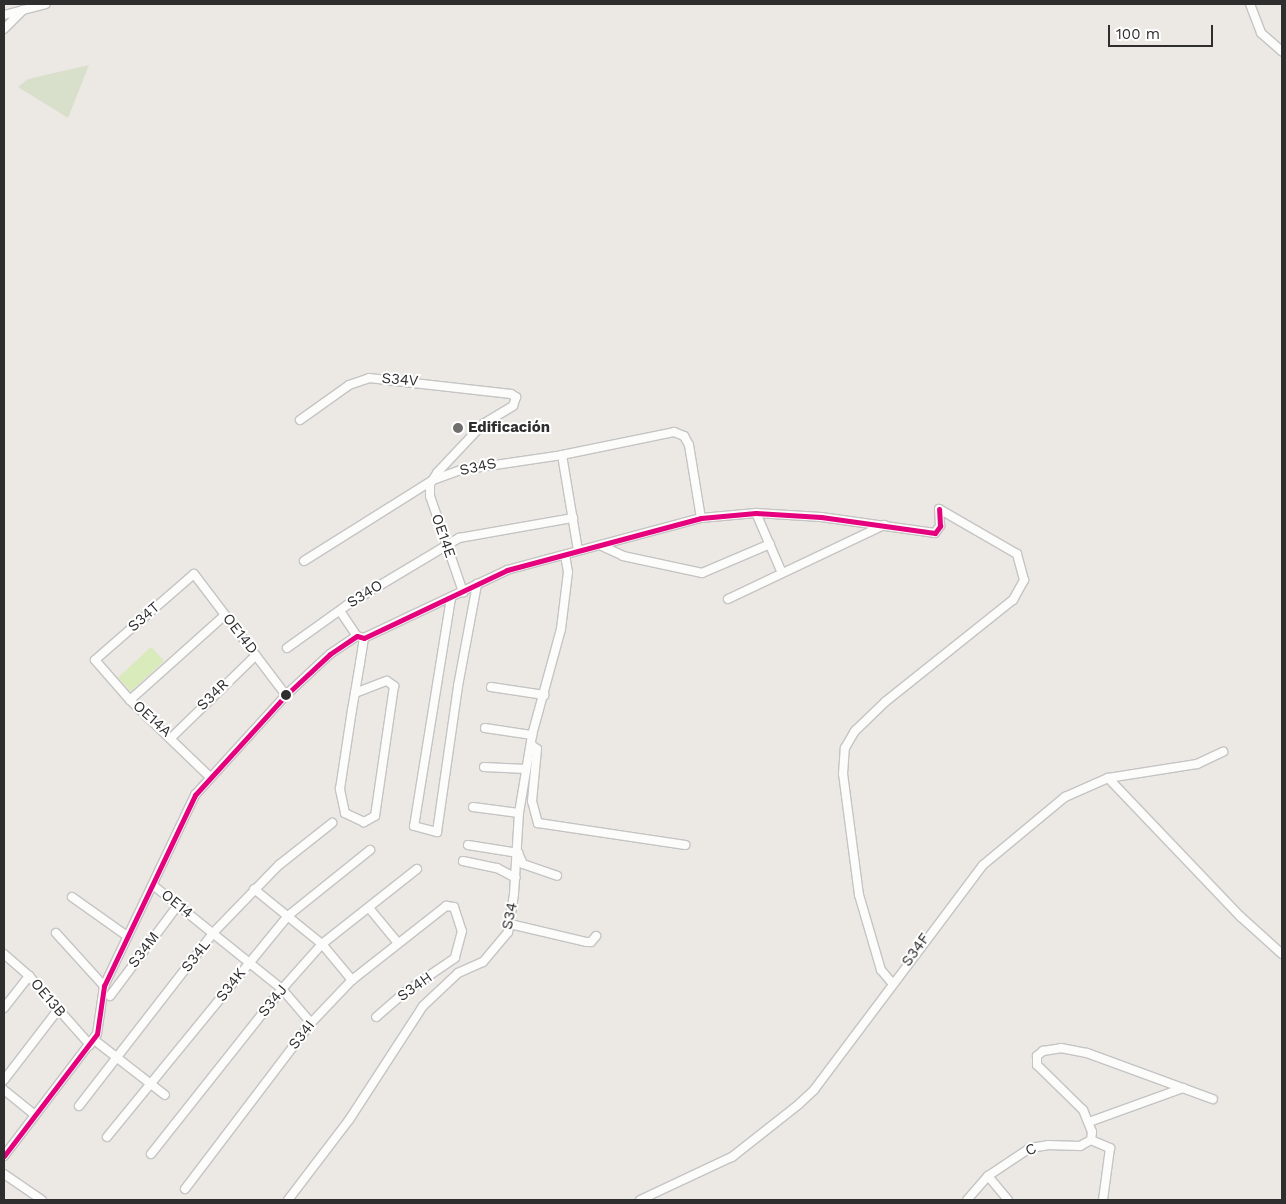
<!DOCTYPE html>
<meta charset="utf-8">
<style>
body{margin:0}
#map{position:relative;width:1286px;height:1204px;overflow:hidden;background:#ece8e4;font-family:"Work Sans",sans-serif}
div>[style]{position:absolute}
.cemetery>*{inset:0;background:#d8e0cc}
.pitch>*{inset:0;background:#d9eabb;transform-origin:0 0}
.roads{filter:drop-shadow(1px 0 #c5c4c5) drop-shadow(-1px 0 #c5c4c5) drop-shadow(0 1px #c5c4c5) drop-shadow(0 -1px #c5c4c5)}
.minor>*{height:8px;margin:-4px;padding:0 4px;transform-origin:4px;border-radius:4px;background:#fcfcfb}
.bus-1>*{height:5px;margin:-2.5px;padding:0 2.5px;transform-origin:2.5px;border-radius:2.5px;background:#e5007d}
.dots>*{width:14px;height:14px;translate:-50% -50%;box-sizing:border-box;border:2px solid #fff;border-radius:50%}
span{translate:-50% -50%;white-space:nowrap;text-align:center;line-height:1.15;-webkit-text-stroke:4px #fff;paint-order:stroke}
.street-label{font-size:15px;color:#2e2e2e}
.poi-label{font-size:15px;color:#2e2e2e;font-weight:700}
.left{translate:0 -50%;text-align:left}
.frame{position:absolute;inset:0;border:5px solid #2e2e2e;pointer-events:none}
.scale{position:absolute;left:1108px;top:25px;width:105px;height:22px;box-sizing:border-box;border:2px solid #2e2e2e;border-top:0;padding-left:6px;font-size:15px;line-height:18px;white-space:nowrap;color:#2e2e2e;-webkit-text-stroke:4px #fff;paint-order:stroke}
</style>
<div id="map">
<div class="cemetery">
<div style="clip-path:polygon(89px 65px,68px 118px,18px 87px,28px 79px)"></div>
</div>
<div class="pitch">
<div style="left:151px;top:647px;width:19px;height:45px;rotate:47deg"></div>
</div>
<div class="roads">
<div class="minor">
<div style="left:1250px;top:4px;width:31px;rotate:69deg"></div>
<div style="left:1261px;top:33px;width:28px;rotate:41deg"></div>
<div style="left:4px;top:15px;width:43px;rotate:-14.7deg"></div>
<div style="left:4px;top:29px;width:27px;rotate:-45deg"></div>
<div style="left:300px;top:420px;width:60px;rotate:-35.5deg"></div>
<div style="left:349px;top:385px;width:21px;rotate:-19deg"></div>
<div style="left:369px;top:378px;width:143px;rotate:6.4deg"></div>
<div style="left:511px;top:394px;width:6px;rotate:31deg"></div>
<div style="left:516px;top:397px;width:9px;rotate:108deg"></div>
<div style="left:513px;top:406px;width:35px;rotate:149deg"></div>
<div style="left:483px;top:424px;width:67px;rotate:133.2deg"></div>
<div style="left:437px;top:473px;width:13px;rotate:122deg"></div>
<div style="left:430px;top:484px;width:12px;rotate:90deg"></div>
<div style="left:430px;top:496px;width:102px;rotate:71deg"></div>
<div style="left:562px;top:455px;width:97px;rotate:80.5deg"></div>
<div style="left:756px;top:513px;width:65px;rotate:66.6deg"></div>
<div style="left:602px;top:546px;width:23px;rotate:25deg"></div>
<div style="left:623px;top:556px;width:81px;rotate:12.1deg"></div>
<div style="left:702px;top:573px;width:74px;rotate:-23.1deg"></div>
<div style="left:304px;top:561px;width:152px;rotate:-32.1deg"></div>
<div style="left:433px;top:480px;width:30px;rotate:-20deg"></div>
<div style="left:461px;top:470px;width:102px;rotate:-8.4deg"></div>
<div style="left:562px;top:455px;width:114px;rotate:-11.6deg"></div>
<div style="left:674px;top:432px;width:11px;rotate:22deg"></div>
<div style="left:684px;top:436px;width:10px;rotate:61deg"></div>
<div style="left:689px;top:445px;width:74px;rotate:80.7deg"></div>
<div style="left:451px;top:598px;width:231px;rotate:99.2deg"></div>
<div style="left:414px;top:826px;width:24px;rotate:15deg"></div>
<div style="left:437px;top:832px;width:148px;rotate:-81.8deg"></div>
<div style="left:458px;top:686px;width:104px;rotate:-79.4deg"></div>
<div style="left:728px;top:599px;width:173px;rotate:-25.4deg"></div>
<div style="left:340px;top:611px;width:30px;rotate:56deg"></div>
<div style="left:287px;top:648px;width:74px;rotate:-35.6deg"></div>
<div style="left:347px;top:605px;width:131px;rotate:-30.9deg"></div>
<div style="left:459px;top:538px;width:116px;rotate:-10deg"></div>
<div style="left:491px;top:687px;width:54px;rotate:8.6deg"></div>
<div style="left:355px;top:693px;width:34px;rotate:-21deg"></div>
<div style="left:387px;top:681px;width:9px;rotate:36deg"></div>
<div style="left:394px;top:686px;width:131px;rotate:98.3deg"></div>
<div style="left:375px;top:816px;width:13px;rotate:151deg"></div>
<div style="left:364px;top:822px;width:21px;rotate:-155deg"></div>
<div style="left:345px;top:813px;width:25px;rotate:-102deg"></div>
<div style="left:340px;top:789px;width:80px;rotate:-81.4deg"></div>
<div style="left:352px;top:710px;width:48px;rotate:-80.3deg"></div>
<div style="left:360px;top:663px;width:25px;rotate:-81deg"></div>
<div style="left:130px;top:700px;width:127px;rotate:-41.8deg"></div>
<div style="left:485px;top:728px;width:48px;rotate:8.5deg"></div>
<div style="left:172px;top:737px;width:117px;rotate:-44.3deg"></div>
<div style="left:532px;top:745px;width:6px;rotate:39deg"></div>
<div style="left:537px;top:749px;width:52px;rotate:95.5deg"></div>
<div style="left:532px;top:801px;width:23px;rotate:75deg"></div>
<div style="left:538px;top:823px;width:149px;rotate:8.5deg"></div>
<div style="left:484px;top:767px;width:42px;rotate:2.7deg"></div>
<div style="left:210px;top:777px;width:111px;rotate:-136.1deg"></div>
<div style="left:130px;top:700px;width:53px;rotate:-131.2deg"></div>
<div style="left:95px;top:660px;width:131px;rotate:-41deg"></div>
<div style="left:194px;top:574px;width:152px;rotate:52.8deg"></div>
<div style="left:1108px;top:778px;width:192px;rotate:46.3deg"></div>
<div style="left:1241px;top:917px;width:55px;rotate:42.1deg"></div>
<div style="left:473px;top:807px;width:46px;rotate:7.4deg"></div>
<div style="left:468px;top:845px;width:51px;rotate:9.1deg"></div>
<div style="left:518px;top:853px;width:12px;rotate:66deg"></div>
<div style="left:523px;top:864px;width:36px;rotate:19deg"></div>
<div style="left:463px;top:861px;width:35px;rotate:12deg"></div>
<div style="left:497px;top:868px;width:21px;rotate:28deg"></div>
<div style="left:154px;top:886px;width:164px;rotate:38.8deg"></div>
<div style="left:282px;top:989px;width:45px;rotate:49.5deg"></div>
<div style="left:254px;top:889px;width:87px;rotate:39deg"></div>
<div style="left:322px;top:944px;width:47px;rotate:50.2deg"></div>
<div style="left:72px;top:897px;width:67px;rotate:35.3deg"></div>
<div style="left:369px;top:908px;width:45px;rotate:50.4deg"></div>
<div style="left:510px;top:924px;width:79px;rotate:13.2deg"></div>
<div style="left:587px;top:942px;width:4px"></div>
<div style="left:591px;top:942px;width:8px;rotate:-50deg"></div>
<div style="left:56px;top:933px;width:72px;rotate:47.8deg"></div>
<div style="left:4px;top:954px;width:33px;rotate:41deg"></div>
<div style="left:29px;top:976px;width:92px;rotate:48.5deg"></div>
<div style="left:892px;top:983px;width:17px;rotate:-130deg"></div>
<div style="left:881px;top:970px;width:78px;rotate:-106.3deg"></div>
<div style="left:859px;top:895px;width:122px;rotate:-97.5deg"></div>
<div style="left:843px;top:774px;width:26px;rotate:-86deg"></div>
<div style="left:845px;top:748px;width:20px;rotate:-60deg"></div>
<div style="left:855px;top:731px;width:42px;rotate:-44deg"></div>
<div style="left:885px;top:702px;width:164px;rotate:-38.6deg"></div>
<div style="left:1013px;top:600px;width:23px;rotate:-61deg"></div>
<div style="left:1024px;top:580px;width:27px;rotate:-105deg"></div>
<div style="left:1017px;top:554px;width:90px;rotate:-150deg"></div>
<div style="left:110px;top:996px;width:114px;rotate:-53.2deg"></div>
<div style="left:4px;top:1008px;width:41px;rotate:-52deg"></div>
<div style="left:93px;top:1039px;width:91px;rotate:37.9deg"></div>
<div style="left:4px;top:1080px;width:88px;rotate:-52.4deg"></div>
<div style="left:4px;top:1090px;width:40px;rotate:39deg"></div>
<div style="left:79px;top:1106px;width:219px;rotate:-52.2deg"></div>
<div style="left:213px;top:933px;width:95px;rotate:-45.9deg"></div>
<div style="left:279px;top:865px;width:68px;rotate:-38.4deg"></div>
<div style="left:1089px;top:1122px;width:100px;rotate:-19.9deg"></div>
<div style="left:107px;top:1137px;width:287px;rotate:-50.7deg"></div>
<div style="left:289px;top:915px;width:104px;rotate:-38.7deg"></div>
<div style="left:1091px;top:1140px;width:21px;rotate:23deg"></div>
<div style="left:1110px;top:1148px;width:52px;rotate:97.7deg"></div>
<div style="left:151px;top:1154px;width:211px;rotate:-51.6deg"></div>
<div style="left:282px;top:989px;width:60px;rotate:-48.4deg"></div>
<div style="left:322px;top:944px;width:121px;rotate:-38.3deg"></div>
<div style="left:4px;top:1156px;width:153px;rotate:-52.7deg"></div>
<div style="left:97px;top:1034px;width:49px;rotate:-81.7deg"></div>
<div style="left:104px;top:986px;width:212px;rotate:-64.5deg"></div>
<div style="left:195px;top:795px;width:135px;rotate:-47.7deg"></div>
<div style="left:286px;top:695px;width:60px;rotate:-43deg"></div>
<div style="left:330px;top:654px;width:32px;rotate:-34deg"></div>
<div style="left:357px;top:636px;width:7px;rotate:16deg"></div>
<div style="left:364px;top:638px;width:158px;rotate:-25.4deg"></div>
<div style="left:507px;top:570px;width:201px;rotate:-15deg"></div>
<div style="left:701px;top:518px;width:55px;rotate:-5.2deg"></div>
<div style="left:756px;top:513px;width:65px;rotate:3.5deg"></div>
<div style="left:821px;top:517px;width:115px;rotate:8deg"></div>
<div style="left:935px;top:533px;width:9px;rotate:-54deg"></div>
<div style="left:940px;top:526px;width:17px;rotate:-93deg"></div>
<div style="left:4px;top:1174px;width:46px;rotate:34.4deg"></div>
<div style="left:988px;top:1176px;width:31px;rotate:50deg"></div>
<div style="left:185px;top:1189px;width:208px;rotate:-52.8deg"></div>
<div style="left:311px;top:1023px;width:59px;rotate:-46.4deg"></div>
<div style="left:352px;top:980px;width:120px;rotate:-38.2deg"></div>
<div style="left:446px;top:906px;width:8px;rotate:7deg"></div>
<div style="left:454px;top:907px;width:25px;rotate:72deg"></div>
<div style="left:462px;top:931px;width:28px;rotate:105deg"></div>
<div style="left:455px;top:958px;width:60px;rotate:145.8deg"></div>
<div style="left:405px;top:992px;width:38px;rotate:139deg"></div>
<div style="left:288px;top:1200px;width:101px;rotate:-52.7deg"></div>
<div style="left:349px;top:1120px;width:136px;rotate:-57deg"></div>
<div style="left:423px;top:1006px;width:48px;rotate:-43.3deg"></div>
<div style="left:458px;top:973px;width:27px;rotate:-24deg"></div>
<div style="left:483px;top:962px;width:39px;rotate:-50deg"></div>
<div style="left:508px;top:932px;width:38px;rotate:-81deg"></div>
<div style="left:514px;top:894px;width:81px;rotate:-86.5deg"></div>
<div style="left:519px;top:813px;width:79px;rotate:-80.5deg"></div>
<div style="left:532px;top:735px;width:110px;rotate:-74.7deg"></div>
<div style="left:561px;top:629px;width:57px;rotate:-83deg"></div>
<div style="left:568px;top:572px;width:17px;rotate:-100deg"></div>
<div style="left:640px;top:1200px;width:102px;rotate:-25.1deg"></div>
<div style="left:732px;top:1157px;width:85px;rotate:-38.3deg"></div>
<div style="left:799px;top:1104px;width:21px;rotate:-43deg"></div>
<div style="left:814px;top:1090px;width:281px;rotate:-53.1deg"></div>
<div style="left:983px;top:865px;width:107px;rotate:-39.7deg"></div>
<div style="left:1065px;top:797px;width:47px;rotate:-23.8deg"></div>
<div style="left:1108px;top:778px;width:90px;rotate:-8.9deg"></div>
<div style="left:1197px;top:764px;width:29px;rotate:-25deg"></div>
<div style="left:967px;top:1200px;width:32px;rotate:-49deg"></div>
<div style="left:988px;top:1176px;width:50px;rotate:-33.7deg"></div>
<div style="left:1030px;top:1148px;width:18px;rotate:-9deg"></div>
<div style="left:1048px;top:1145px;width:32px;rotate:2deg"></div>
<div style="left:1080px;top:1146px;width:13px;rotate:-29deg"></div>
<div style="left:1091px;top:1140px;width:8px;rotate:-83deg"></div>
<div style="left:1092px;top:1132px;width:24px;rotate:-112deg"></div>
<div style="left:1083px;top:1110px;width:64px;rotate:-135.6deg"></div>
<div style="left:1037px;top:1065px;width:9px;rotate:-90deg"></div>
<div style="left:1037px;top:1056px;width:8px;rotate:-40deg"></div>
<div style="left:1043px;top:1051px;width:18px;rotate:-9deg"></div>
<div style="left:1061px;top:1048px;width:26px;rotate:11deg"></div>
<div style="left:1087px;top:1053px;width:134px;rotate:20.1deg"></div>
</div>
</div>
<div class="bus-1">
<div style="left:4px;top:1156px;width:153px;rotate:-52.7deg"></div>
<div style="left:97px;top:1034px;width:49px;rotate:-81.7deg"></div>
<div style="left:104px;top:986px;width:212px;rotate:-64.5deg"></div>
<div style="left:195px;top:795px;width:135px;rotate:-47.7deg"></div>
<div style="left:286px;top:695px;width:60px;rotate:-43deg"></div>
<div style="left:330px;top:654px;width:32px;rotate:-34deg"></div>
<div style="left:357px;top:636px;width:7px;rotate:16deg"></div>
<div style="left:364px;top:638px;width:158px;rotate:-25.4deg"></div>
<div style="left:507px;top:570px;width:201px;rotate:-15deg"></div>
<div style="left:701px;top:518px;width:55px;rotate:-5.2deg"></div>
<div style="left:756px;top:513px;width:65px;rotate:3.5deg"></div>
<div style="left:821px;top:517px;width:115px;rotate:8deg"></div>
<div style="left:935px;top:533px;width:9px;rotate:-54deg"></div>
<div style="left:940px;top:526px;width:17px;rotate:-93deg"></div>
</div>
<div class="dots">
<div style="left:458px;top:428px;background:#706f6e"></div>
<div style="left:286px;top:695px;background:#2e2e2e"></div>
</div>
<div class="street-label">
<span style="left:400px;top:380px;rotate:5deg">S34V</span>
<span style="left:478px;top:467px;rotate:-12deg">S34S</span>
<span style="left:443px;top:536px;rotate:71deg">OE14E</span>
<span style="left:365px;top:594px;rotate:-32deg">S34O</span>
<span style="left:144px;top:617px;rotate:-41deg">S34T</span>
<span style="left:240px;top:634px;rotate:52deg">OE14D</span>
<span style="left:213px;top:695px;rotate:-45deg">S34R</span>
<span style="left:152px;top:719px;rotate:42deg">OE14A</span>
<span style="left:177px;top:904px;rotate:39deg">OE14</span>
<span style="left:510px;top:916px;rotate:-78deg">S34</span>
<span style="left:144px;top:950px;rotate:-53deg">S34M</span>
<span style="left:916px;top:950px;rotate:-54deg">S34F</span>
<span style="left:196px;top:956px;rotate:-52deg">S34L</span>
<span style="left:231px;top:985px;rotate:-52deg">S34K</span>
<span style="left:415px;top:987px;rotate:-35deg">S34H</span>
<span style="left:48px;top:998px;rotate:49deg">OE13B</span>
<span style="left:273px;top:1001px;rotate:-51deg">S34J</span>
<span style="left:302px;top:1035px;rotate:-52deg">S34I</span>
<span style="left:1031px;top:1150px;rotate:-24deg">C</span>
</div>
<div class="poi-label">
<span class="left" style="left:468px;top:428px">Edificación</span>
</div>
<div class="frame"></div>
<div class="scale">100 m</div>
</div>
